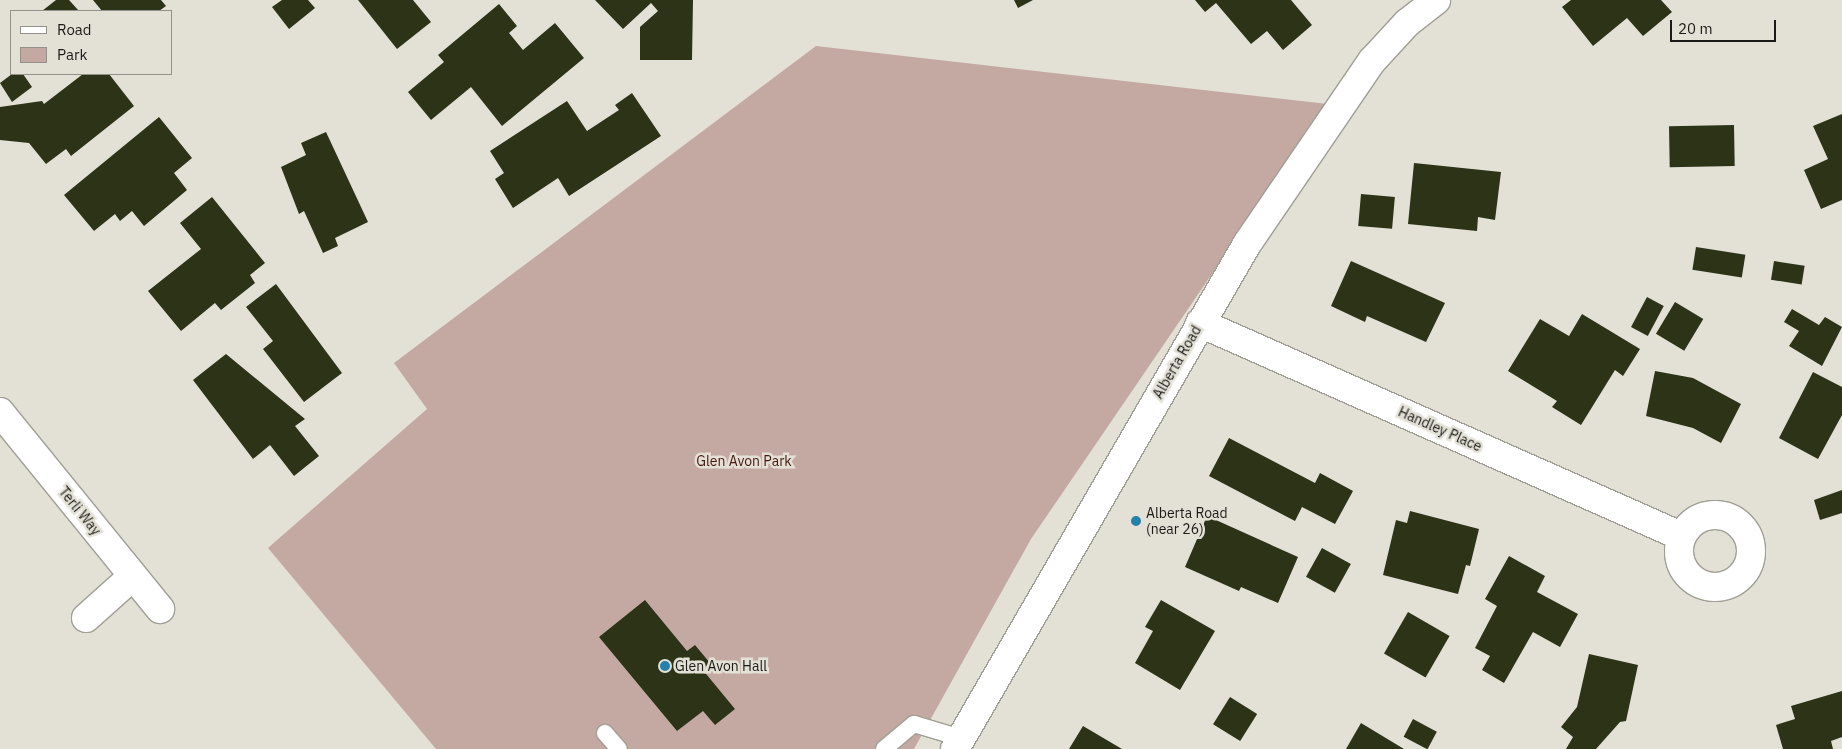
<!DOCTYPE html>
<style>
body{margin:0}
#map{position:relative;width:1842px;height:749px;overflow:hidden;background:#e3e0d6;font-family:"IBM Plex Sans",sans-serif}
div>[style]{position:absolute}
.green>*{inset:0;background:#c4a9a2}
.building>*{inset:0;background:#2c3316;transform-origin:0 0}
.roads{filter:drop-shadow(1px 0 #a19e95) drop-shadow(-1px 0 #a19e95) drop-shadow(0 1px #a19e95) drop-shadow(0 -1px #a19e95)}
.service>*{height:16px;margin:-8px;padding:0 8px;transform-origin:8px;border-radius:8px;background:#fff}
.minor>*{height:28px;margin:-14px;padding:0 14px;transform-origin:14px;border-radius:14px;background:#fff}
.minor>.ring{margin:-14px;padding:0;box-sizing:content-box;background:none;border:28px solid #fff;border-radius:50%}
.dots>*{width:14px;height:14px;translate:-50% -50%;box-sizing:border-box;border:2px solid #e3e0d6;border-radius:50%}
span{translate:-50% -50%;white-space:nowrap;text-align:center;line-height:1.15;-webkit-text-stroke:5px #e3e0d6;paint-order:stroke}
.street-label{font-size:14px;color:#1b1a17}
.park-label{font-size:14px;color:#48180e}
.poi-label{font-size:14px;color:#1b1a17}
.left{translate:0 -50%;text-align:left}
.legend{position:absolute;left:10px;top:10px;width:162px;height:65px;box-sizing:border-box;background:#e3e0d6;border:1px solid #93918a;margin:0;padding:6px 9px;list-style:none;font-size:15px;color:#1b1a17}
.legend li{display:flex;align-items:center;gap:10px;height:25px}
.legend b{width:25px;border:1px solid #93918a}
.scale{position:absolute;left:1670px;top:20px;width:106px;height:22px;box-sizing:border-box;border:2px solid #1b1a17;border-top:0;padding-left:6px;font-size:15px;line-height:18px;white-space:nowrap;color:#1b1a17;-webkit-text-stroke:4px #e3e0d6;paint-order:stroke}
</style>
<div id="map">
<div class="green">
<div style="clip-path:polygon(816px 46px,1328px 104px,1031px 539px,914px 749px,436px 749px,268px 548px,427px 409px,394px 363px)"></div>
</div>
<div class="building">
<div style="clip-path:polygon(56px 0,69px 0,79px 11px,42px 11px)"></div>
<div style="clip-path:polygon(93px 0,161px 0,166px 6px,159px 11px,102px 11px)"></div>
<div style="clip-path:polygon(282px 0,308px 0,315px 8px,289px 29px,272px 7px)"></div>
<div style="clip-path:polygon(358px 0,413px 0,431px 22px,397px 49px)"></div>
<div style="clip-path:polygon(595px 0,693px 0,692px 60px,640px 60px,640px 27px,658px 11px,651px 3px,623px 29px)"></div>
<div style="clip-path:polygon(1014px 0,1033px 0,1018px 8px)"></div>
<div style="clip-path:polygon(1195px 0,1291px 0,1312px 25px,1283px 50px,1267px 31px,1251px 44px,1216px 3px,1205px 12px)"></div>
<div style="clip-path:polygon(1571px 0,1661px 0,1672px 12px,1643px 36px,1627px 18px,1593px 46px,1562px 7px)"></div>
<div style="clip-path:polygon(499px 4px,517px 26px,509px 33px,523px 50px,555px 23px,584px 58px,502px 126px,471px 87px,431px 120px,408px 92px,444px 62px,438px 55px)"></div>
<div style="clip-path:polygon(12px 74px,23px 74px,32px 87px,12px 102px,0 83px)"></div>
<div style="clip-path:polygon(83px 74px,109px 74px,134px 106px,71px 156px,66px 149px,46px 164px,29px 143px,0 140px,0 107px,42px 101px,44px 104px)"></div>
<div style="clip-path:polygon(632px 93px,661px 136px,569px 196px,558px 178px,513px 208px,495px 179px,504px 173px,490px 151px,567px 101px,587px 131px,619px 110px,615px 105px)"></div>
<div style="clip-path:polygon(1842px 114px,1842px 200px,1821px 209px,1804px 170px,1828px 159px,1813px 126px)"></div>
<div style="clip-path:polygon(159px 117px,192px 158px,174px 173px,187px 190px,144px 226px,132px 211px,120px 221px,115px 214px,94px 231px,64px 195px)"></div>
<div style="left:1734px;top:125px;width:41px;height:65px;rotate:89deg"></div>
<div style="clip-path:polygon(326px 132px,368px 222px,335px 238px,338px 246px,323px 253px,304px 211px,299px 214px,281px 167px,306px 155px,301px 143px)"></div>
<div style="clip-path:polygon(1414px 163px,1501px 172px,1495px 220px,1478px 217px,1477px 231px,1408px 224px)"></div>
<div style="left:1361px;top:194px;width:34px;height:32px;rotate:5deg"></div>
<div style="clip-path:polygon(212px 197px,265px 263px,250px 275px,255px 283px,221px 310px,215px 303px,181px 331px,148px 291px,201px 249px,180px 223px)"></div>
<div style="left:1696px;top:247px;width:50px;height:23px;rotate:9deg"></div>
<div style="clip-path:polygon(1351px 261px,1445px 303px,1426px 342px,1367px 316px,1365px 322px,1331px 306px)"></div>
<div style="left:1774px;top:261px;width:31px;height:19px;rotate:9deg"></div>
<div style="clip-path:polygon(276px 284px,342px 373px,304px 402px,263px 349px,273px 341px,246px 307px)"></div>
<div style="left:1647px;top:297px;width:19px;height:34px;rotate:28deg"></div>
<div style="left:1675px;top:302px;width:33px;height:37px;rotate:31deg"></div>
<div style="clip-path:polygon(1792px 309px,1819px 325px,1825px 317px,1842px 327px,1822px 366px,1789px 346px,1799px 331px,1784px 322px)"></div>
<div style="clip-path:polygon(1582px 314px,1640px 349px,1623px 376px,1615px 370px,1581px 425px,1552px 407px,1557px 401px,1508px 371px,1540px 319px,1569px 336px)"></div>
<div style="clip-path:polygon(226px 354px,305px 419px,295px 426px,319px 456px,294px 476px,270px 445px,253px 459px,193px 380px)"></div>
<div style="clip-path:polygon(1655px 371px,1693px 378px,1741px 404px,1721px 443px,1693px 428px,1646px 416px)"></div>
<div style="clip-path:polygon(1813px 372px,1842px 387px,1842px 415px,1818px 459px,1779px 438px)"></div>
<div style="clip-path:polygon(1229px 438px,1315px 483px,1320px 473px,1353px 491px,1335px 524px,1302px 507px,1295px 521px,1209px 476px)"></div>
<div style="clip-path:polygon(1842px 490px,1842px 513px,1820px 520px,1814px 500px)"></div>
<div style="clip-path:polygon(1410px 511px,1479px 529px,1470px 566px,1466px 565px,1458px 594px,1383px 575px,1396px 520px,1407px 523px)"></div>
<div style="clip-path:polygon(1207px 516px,1298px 557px,1278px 603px,1241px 587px,1239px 591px,1185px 567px)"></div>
<div style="left:1322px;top:548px;width:33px;height:33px;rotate:29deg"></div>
<div style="clip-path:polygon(1509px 556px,1545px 576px,1537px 592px,1578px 614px,1560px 647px,1533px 632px,1504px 683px,1482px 670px,1490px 656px,1475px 648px,1497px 606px,1485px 599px)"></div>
<div style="clip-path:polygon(645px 600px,687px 651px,695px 645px,710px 663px,702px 669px,735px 709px,715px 725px,703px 711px,677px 731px,599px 637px)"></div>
<div style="clip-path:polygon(1161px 600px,1215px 631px,1180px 690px,1135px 663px,1153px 631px,1145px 627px)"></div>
<div style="left:1408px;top:612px;width:48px;height:48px;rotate:30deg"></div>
<div style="clip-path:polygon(1589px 654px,1638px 665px,1626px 721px,1620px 722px,1596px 749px,1566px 749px,1573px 737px,1561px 727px,1577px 707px)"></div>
<div style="clip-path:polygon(1842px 691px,1842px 737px,1831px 741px,1833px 749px,1783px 749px,1776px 725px,1795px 719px,1791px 706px)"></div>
<div style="left:1230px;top:697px;width:32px;height:32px;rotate:32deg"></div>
<div style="left:1413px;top:719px;width:27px;height:20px;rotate:28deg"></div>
<div style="clip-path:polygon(1361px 723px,1404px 749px,1346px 749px)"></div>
<div style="clip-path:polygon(1083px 726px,1122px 749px,1069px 749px)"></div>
</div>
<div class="roads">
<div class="service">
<div style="left:605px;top:733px;width:21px;rotate:49deg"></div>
<div style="left:884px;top:749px;width:39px;rotate:-40deg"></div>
<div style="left:914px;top:724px;width:49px;rotate:16.6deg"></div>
</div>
<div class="minor">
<div style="left:1200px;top:323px;width:526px;rotate:23.89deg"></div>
<div style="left:0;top:412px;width:254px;rotate:50.9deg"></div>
<div class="ring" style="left:1679px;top:515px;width:44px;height:44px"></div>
<div style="left:86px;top:618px;width:63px;rotate:-41.8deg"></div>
<div style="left:955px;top:749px;width:583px;rotate:-59.96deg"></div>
<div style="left:1247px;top:244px;width:222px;rotate:-55.7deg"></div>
<div style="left:1372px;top:61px;width:52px;rotate:-47.4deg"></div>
<div style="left:1407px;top:23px;width:37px;rotate:-38deg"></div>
</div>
</div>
<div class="dots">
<div style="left:1136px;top:521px;background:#2480ad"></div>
<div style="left:665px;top:666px;background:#2480ad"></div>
</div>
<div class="street-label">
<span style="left:1177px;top:362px;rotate:-60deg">Alberta Road</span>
<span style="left:1440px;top:429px;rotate:24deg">Handley Place</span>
<span style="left:80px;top:511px;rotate:51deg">Terli Way</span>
</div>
<div class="park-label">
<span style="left:744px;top:461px">Glen Avon Park</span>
</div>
<div class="poi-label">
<span class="left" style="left:1146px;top:521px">Alberta Road<br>(near 26)</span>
<span class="left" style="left:675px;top:666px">Glen Avon Hall</span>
</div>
<ul class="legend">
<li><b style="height:6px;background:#fff"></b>Road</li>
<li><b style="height:14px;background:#c4a9a2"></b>Park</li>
</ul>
<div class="scale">20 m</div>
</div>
